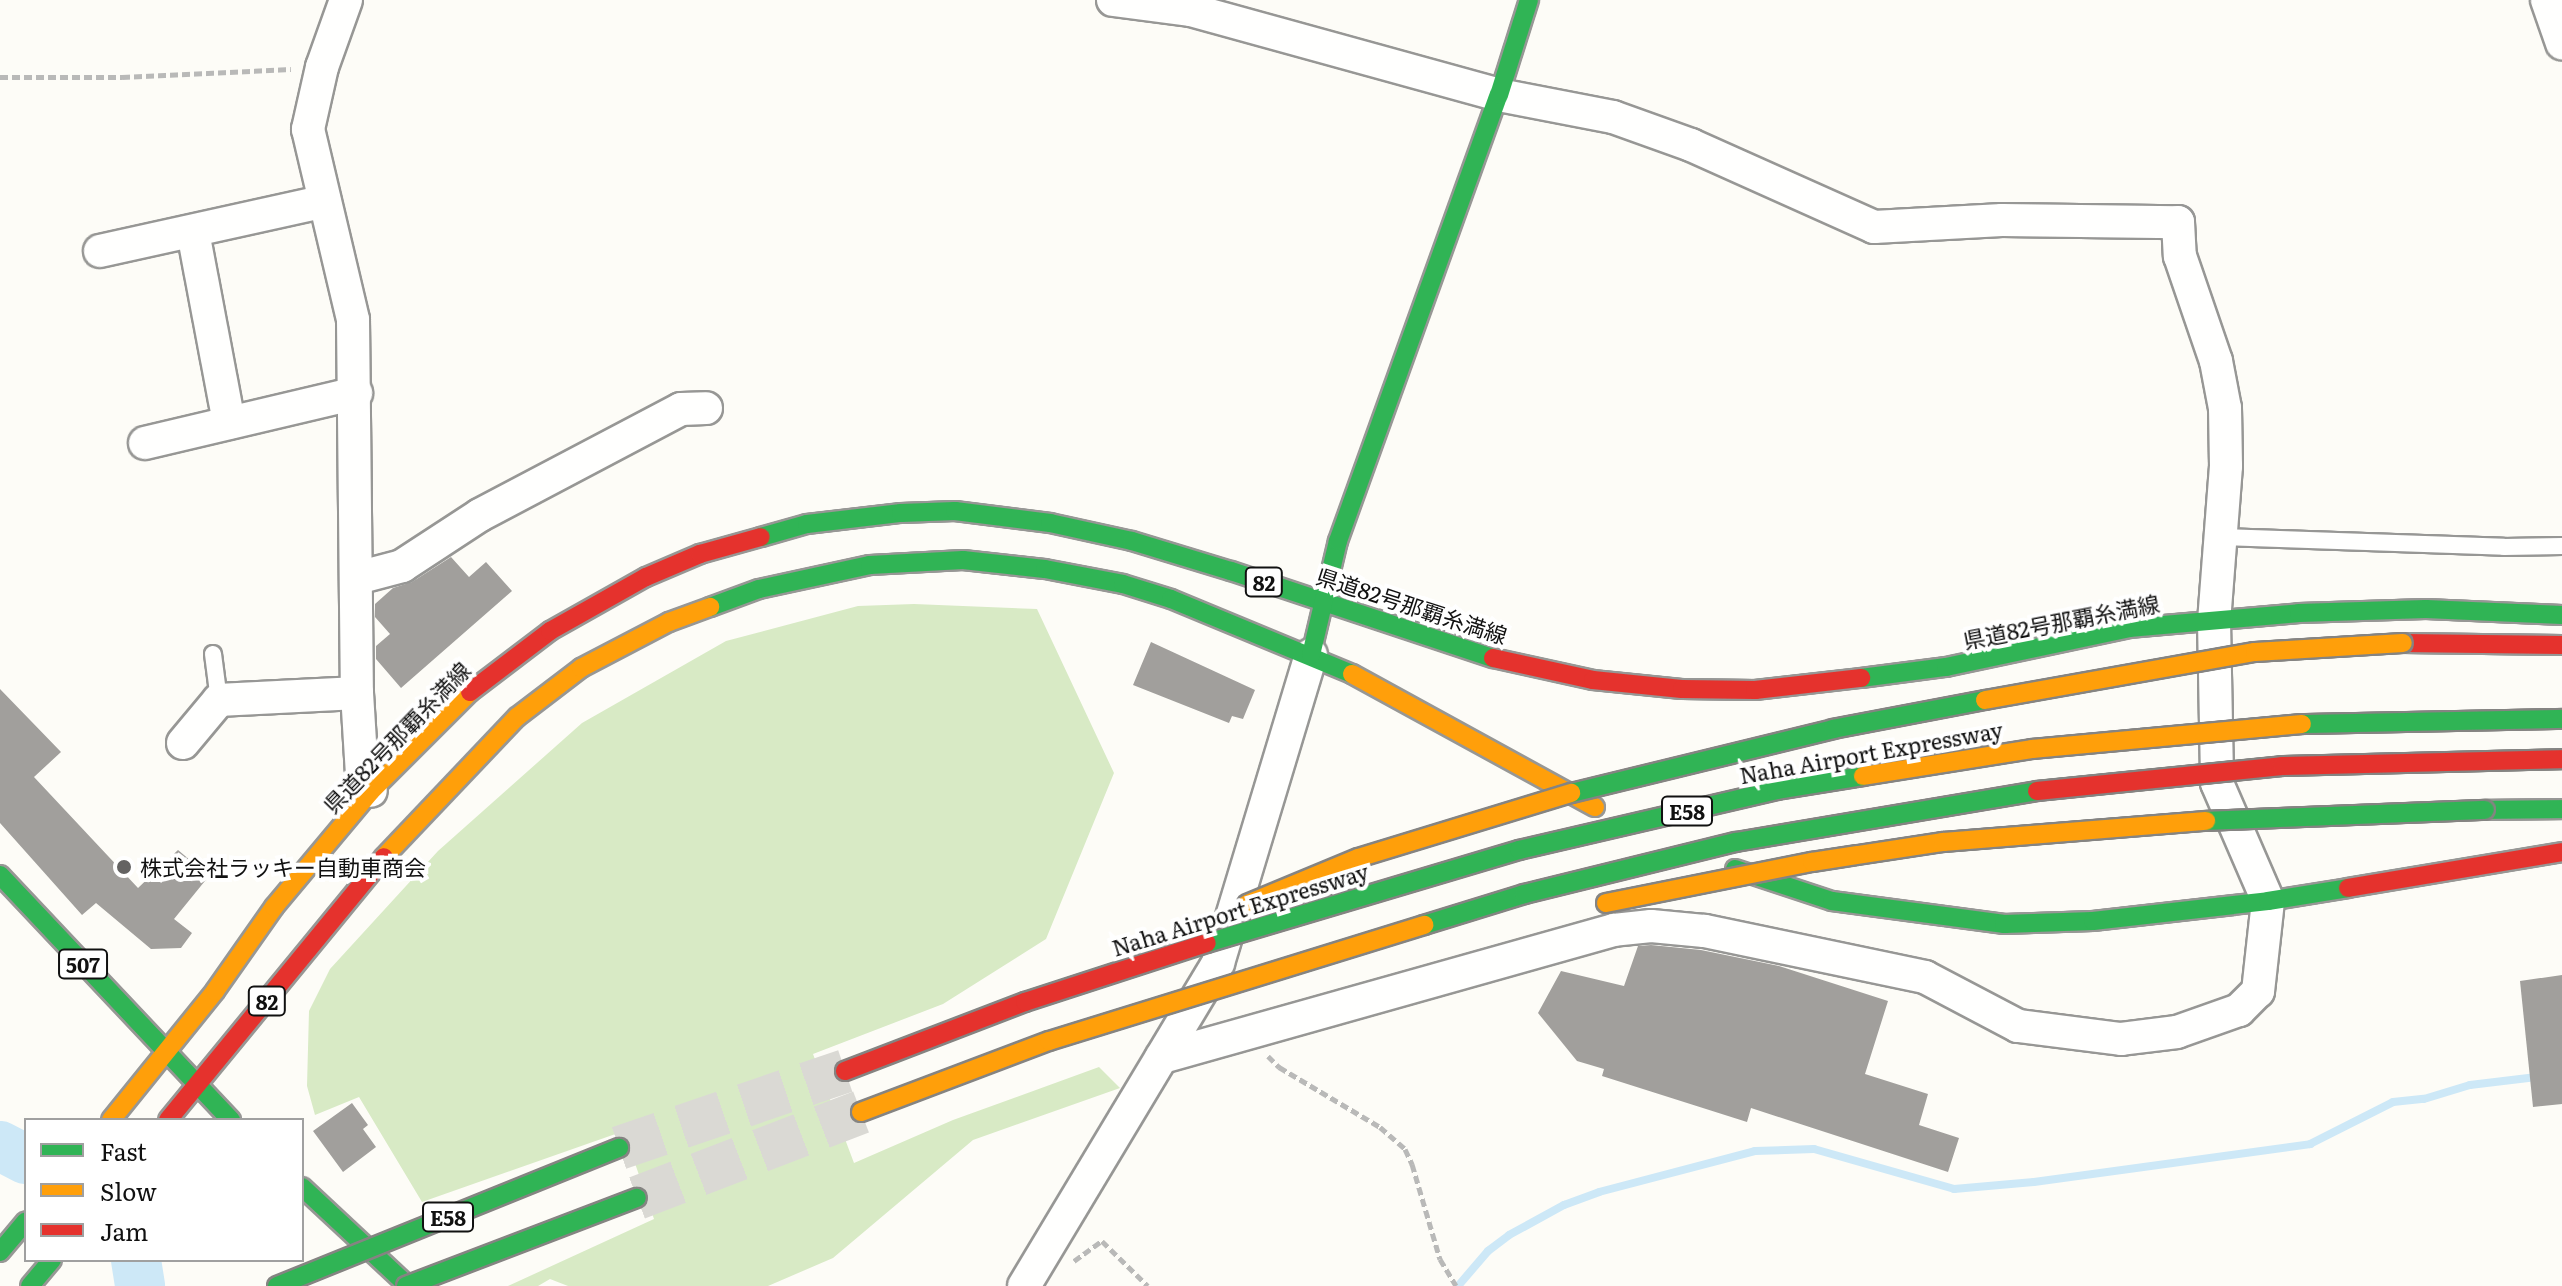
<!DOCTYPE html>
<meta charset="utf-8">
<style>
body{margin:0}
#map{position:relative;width:2562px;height:1286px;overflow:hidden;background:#fdfcf7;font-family:Literata,"Noto Sans JP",serif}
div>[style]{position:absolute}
.forest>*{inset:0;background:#d8eac5}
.stream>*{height:8px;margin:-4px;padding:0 4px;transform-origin:4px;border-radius:4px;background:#cde8f7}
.river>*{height:50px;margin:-25px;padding:0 25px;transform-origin:25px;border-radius:25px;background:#cde8f7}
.building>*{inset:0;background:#a19f9c}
.highway-tunnel>*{height:44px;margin-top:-22px;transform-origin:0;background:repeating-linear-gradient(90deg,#dad9d4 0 44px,transparent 0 66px)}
.path>*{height:5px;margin-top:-2.5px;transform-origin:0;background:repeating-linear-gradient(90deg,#b9b9b8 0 8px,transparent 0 12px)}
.roads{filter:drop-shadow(2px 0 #979795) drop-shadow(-2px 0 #979795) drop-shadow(0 2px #979795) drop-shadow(0 -2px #979795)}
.lane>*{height:16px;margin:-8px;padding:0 8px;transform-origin:8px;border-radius:8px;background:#fffffe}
.street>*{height:32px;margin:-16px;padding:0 16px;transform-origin:16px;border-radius:16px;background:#fffffe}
.fast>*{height:18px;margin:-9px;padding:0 9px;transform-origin:9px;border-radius:9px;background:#30b455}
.slow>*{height:18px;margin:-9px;padding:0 9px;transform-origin:9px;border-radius:9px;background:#ff9f0a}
.jam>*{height:18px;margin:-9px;padding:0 9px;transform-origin:9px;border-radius:9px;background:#e5322d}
.bridges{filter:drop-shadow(2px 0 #858482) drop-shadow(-2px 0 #858482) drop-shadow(0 2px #858482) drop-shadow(0 -2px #858482)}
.fast-bridge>*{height:18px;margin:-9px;padding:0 9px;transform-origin:9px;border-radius:9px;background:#30b455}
.slow-bridge>*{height:18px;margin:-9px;padding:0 9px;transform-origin:9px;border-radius:9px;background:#ff9f0a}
.jam-bridge>*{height:18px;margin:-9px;padding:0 9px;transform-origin:9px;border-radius:9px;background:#e5322d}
.dots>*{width:22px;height:22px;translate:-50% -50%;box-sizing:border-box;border:4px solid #fff;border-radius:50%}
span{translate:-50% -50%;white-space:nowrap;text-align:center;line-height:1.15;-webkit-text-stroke:8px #fff;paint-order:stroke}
.shield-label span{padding:2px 6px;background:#fff;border:2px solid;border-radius:6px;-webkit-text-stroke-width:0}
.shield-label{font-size:20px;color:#111;font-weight:700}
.street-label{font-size:22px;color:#111}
.poi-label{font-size:22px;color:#111}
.left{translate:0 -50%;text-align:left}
.legend{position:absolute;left:24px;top:1118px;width:280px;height:144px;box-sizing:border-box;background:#fff;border:2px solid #a0a0a0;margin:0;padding:10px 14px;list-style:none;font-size:24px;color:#111}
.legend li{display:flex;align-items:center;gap:16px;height:40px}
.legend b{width:40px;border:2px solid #a0a0a0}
</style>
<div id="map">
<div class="forest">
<div style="clip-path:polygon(914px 604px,1037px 609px,1114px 773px,1046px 939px,943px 1004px,813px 1054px,854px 1163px,953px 1120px,1099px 1067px,1120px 1088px,973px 1140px,833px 1258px,768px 1286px,568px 1286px,550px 1279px,538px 1286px,508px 1286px,654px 1219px,624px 1131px,422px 1202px,359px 1097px,315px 1115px,307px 1086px,309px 1011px,330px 969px,438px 851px,582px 723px,726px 641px,858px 606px)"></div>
</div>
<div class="stream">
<div style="left:1458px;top:1286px;width:46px;rotate:-49.4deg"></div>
<div style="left:1488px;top:1251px;width:26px;rotate:-37deg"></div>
<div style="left:1509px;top:1235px;width:63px;rotate:-28.6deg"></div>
<div style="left:1564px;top:1205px;width:37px;rotate:-20deg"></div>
<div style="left:1599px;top:1192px;width:161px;rotate:-14.7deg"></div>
<div style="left:1755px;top:1151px;width:59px;rotate:-1.9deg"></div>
<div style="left:1814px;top:1149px;width:146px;rotate:15.9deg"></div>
<div style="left:1954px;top:1189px;width:80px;rotate:-5deg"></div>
<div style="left:2034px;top:1182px;width:279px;rotate:-7.8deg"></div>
<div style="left:2310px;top:1144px;width:93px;rotate:-26.8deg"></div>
<div style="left:2393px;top:1102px;width:31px;rotate:-6deg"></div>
<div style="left:2424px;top:1099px;width:48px;rotate:-16.9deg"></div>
<div style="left:2470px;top:1085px;width:67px;rotate:-6.8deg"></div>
</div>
<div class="river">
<div style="left:0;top:1146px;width:29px;rotate:27deg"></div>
<div style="left:136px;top:1260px;width:26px;rotate:81deg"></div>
</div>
<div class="building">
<div style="clip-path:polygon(451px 557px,469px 577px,486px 562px,512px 591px,401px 688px,376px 659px,376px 646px,390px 634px,375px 617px,375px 604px,393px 588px,412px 582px)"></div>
<div style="clip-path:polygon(1151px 642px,1255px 690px,1243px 719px,1232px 716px,1229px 723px,1133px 685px)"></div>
<div style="clip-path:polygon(0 689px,61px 752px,34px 777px,138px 888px,178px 850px,209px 876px,174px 919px,192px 933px,181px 948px,151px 949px,96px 903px,82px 915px,0 823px)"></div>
<div style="clip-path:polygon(1651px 945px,1701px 950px,1779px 966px,1888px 1001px,1865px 1074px,1928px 1094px,1919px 1125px,1959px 1138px,1948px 1172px,1751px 1108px,1747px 1122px,1602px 1076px,1604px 1069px,1577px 1061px,1538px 1013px,1561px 971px,1624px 986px,1638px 946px)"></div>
<div style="clip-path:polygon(2562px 975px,2562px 1104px,2533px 1107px,2520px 981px)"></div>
<div style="clip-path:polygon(352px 1103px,368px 1125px,363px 1129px,376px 1147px,343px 1172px,313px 1131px)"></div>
</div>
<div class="highway-tunnel">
<div style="left:619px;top:1148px;width:239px;rotate:-18.8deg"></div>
<div style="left:637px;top:1198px;width:240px;rotate:-21deg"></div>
</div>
<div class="path">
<div style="left:0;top:77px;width:122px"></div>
<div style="left:122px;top:77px;width:169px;rotate:-2.7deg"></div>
<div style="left:1268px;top:1056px;width:16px;rotate:45deg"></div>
<div style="left:1279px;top:1067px;width:117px;rotate:30.7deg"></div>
<div style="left:1380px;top:1127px;width:33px;rotate:41deg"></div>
<div style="left:1405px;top:1149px;width:17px;rotate:65deg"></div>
<div style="left:1412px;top:1164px;width:99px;rotate:73.6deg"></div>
<div style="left:1440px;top:1259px;width:31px;rotate:59deg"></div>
<div style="left:1074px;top:1261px;width:34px;rotate:-36deg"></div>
<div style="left:1102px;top:1241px;width:64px;rotate:44.4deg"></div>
</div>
<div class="roads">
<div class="lane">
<div style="left:2222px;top:537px;width:282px;rotate:2deg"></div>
<div style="left:2504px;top:547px;width:58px;rotate:-1deg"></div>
<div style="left:213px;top:654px;width:46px;rotate:82.6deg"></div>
</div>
<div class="street">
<div style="left:346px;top:0;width:71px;rotate:109.7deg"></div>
<div style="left:322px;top:67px;width:64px;rotate:102.7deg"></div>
<div style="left:308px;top:129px;width:196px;rotate:76.7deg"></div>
<div style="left:353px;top:320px;width:373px;rotate:89.4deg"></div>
<div style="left:357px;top:693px;width:82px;rotate:86.5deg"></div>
<div style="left:362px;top:775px;width:18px;rotate:61deg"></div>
<div style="left:1113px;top:0;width:79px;rotate:7.3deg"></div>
<div style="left:1191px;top:10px;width:320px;rotate:15.4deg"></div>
<div style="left:1499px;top:95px;width:116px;rotate:10.9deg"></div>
<div style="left:1613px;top:117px;width:83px;rotate:19.7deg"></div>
<div style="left:1691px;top:145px;width:201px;rotate:24.1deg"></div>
<div style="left:1874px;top:227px;width:128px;rotate:-3.1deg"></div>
<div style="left:2002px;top:220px;width:176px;rotate:0.7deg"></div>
<div style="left:2178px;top:222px;width:34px;rotate:87deg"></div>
<div style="left:2180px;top:256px;width:111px;rotate:71.1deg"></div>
<div style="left:2216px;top:361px;width:48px;rotate:79.2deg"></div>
<div style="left:2225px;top:408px;width:58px;rotate:89deg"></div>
<div style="left:2226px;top:466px;width:155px;rotate:94.4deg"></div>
<div style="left:2214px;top:621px;width:162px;rotate:88.9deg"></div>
<div style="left:2217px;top:783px;width:129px;rotate:66.6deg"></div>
<div style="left:2268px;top:901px;width:91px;rotate:96.3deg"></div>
<div style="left:2258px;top:991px;width:27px;rotate:135deg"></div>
<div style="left:2239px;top:1010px;width:66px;rotate:160.5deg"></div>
<div style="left:2177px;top:1032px;width:56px;rotate:172.9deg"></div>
<div style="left:2121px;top:1039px;width:104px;rotate:-172.8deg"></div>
<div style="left:2018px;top:1026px;width:105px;rotate:-152.2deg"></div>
<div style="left:1925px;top:977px;width:226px;rotate:-168.2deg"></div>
<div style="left:1704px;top:931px;width:53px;rotate:-174.6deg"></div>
<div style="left:1651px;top:926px;width:37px;rotate:174deg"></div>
<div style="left:1614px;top:930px;width:470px;rotate:164.3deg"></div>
<div style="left:2547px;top:0;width:46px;rotate:70.8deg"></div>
<div style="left:193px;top:232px;width:194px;rotate:79.3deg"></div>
<div style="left:100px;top:251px;width:230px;rotate:-12.5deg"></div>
<div style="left:145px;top:443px;width:217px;rotate:-13.3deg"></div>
<div style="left:357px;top:578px;width:47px;rotate:-14.9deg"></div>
<div style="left:402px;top:566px;width:93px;rotate:-33.2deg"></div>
<div style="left:480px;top:515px;width:227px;rotate:-27.8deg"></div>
<div style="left:681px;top:409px;width:25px;rotate:-2deg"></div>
<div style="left:183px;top:743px;width:56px;rotate:-50.1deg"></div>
<div style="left:219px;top:700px;width:138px;rotate:-2.9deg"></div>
<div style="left:1024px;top:1286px;width:377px;rotate:-59deg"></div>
<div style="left:1218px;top:963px;width:322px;rotate:-73.2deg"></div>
</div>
<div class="fast">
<div style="left:761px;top:537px;width:48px;rotate:-15.8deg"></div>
<div style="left:807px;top:524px;width:95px;rotate:-6.7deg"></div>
<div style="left:901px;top:513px;width:54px;rotate:-2.1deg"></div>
<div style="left:955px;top:511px;width:96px;rotate:7.2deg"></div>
<div style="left:1050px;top:523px;width:84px;rotate:12.4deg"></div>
<div style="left:1132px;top:541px;width:103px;rotate:16.9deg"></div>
<div style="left:1231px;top:571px;width:276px;rotate:18.4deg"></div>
<div style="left:710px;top:607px;width:52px;rotate:-20.2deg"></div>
<div style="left:759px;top:589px;width:114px;rotate:-12.2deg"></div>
<div style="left:870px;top:565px;width:93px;rotate:-3.1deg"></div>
<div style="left:963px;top:560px;width:82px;rotate:6.3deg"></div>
<div style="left:1045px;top:569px;width:79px;rotate:10.9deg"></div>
<div style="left:1123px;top:584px;width:50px;rotate:17.4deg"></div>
<div style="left:1171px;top:599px;width:196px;rotate:22.5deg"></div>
<div style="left:1311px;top:655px;width:117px;rotate:-76.7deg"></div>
<div style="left:1338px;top:541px;width:474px;rotate:-70.2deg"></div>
<div style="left:1499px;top:95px;width:100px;rotate:-72.5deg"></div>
<div style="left:1861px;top:678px;width:86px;rotate:-7.4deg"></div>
<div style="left:1946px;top:667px;width:187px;rotate:-12deg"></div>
<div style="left:2129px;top:628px;width:171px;rotate:-5deg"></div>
<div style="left:2299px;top:613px;width:127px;rotate:-1.8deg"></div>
<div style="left:2426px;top:609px;width:136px;rotate:2.5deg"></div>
<div style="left:2485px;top:810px;width:77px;rotate:-0.7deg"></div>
<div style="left:1735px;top:869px;width:102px;rotate:18.3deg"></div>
<div style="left:1832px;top:901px;width:174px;rotate:7.6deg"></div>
<div style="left:2004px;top:924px;width:89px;rotate:-1.9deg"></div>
<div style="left:2093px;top:921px;width:176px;rotate:-6.5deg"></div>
<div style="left:2268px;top:901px;width:81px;rotate:-9.2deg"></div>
<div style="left:0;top:875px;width:337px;rotate:46.7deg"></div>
<div style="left:302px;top:1187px;width:145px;rotate:43deg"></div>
<div style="left:0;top:1252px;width:40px;rotate:-50deg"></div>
<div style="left:30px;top:1286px;width:34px;rotate:-50deg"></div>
</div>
<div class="slow">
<div style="left:1352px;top:674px;width:277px;rotate:28.7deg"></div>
<div style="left:384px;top:857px;width:193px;rotate:-46.5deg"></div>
<div style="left:517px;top:717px;width:81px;rotate:-37.4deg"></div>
<div style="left:581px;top:668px;width:99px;rotate:-27.6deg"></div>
<div style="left:669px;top:622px;width:44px;rotate:-20.1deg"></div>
<div style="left:111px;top:1120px;width:166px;rotate:-51.1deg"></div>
<div style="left:215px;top:991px;width:103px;rotate:-54.9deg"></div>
<div style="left:274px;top:907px;width:151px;rotate:-50.1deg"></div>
<div style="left:371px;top:791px;width:140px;rotate:-45deg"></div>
</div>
<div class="jam">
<div style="left:2403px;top:643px;width:159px;rotate:0.7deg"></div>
<div style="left:1493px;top:658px;width:102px;rotate:12.4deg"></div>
<div style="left:1593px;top:680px;width:89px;rotate:5.8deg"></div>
<div style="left:1682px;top:689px;width:73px;rotate:0.8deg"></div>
<div style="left:1755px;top:690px;width:107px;rotate:-6.5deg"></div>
<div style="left:470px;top:692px;width:101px;rotate:-37.3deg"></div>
<div style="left:550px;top:631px;width:110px;rotate:-29.4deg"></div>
<div style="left:646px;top:577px;width:59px;rotate:-23.1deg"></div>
<div style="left:700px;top:554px;width:63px;rotate:-15.6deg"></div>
<div style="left:2348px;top:888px;width:217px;rotate:-9.5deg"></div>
<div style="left:168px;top:1120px;width:340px;rotate:-50.6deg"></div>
</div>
</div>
<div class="bridges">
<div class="fast-bridge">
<div style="left:2302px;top:724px;width:260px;rotate:-1.1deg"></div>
<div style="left:1571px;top:793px;width:270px;rotate:-13.7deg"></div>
<div style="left:1833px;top:729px;width:155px;rotate:-10.8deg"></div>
<div style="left:2206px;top:821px;width:279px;rotate:-2.3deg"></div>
<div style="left:1424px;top:925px;width:105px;rotate:-17.2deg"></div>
<div style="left:1524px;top:894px;width:218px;rotate:-13.8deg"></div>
<div style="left:1736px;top:842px;width:305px;rotate:-9.6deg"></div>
<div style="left:1207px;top:943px;width:326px;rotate:-16.6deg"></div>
<div style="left:1519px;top:850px;width:264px;rotate:-13.1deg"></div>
<div style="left:1776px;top:790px;width:88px;rotate:-9.1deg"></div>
<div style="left:277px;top:1286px;width:369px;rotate:-22deg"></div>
<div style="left:406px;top:1286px;width:247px;rotate:-20.9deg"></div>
</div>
<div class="slow-bridge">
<div style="left:1985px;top:700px;width:274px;rotate:-10.1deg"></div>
<div style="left:2255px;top:652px;width:148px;rotate:-3.5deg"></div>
<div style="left:1863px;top:776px;width:171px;rotate:-9.1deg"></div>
<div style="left:2032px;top:749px;width:271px;rotate:-5.3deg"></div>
<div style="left:1606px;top:903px;width:210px;rotate:-11.3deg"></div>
<div style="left:1812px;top:862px;width:133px;rotate:-8.7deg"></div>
<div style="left:1943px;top:842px;width:264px;rotate:-4.6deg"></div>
<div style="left:1247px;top:904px;width:120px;rotate:-22.5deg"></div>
<div style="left:1358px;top:858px;width:223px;rotate:-17deg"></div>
<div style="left:861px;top:1112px;width:201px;rotate:-20.7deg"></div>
<div style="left:1049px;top:1041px;width:393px;rotate:-17.2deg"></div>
</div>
<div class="jam-bridge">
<div style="left:2037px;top:791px;width:246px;rotate:-5.8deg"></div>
<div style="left:2282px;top:766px;width:280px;rotate:-1.4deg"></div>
<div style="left:845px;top:1071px;width:193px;rotate:-21deg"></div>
<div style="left:1025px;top:1002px;width:191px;rotate:-18deg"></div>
</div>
</div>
<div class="dots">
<div style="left:124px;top:867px;background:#646362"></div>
</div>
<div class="shield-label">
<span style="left:1264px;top:582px">82</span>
<span style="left:1687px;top:811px">E58</span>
<span style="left:83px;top:964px">507</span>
<span style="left:267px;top:1001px">82</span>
<span style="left:448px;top:1217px">E58</span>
</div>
<div class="street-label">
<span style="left:1412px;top:605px;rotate:18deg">県道82号那覇糸満線</span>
<span style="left:2061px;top:621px;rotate:-11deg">県道82号那覇糸満線</span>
<span style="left:396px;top:737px;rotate:-46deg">県道82号那覇糸満線</span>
<span style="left:1871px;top:752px;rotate:-10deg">Naha Airport Expressway</span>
<span style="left:1240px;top:909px;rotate:-17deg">Naha Airport Expressway</span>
</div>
<div class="poi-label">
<span class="left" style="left:140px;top:867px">株式会社ラッキー自動車商会</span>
</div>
<ul class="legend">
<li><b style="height:10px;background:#30b455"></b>Fast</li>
<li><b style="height:10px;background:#ff9f0a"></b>Slow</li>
<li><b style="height:10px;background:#e5322d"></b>Jam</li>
</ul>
</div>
